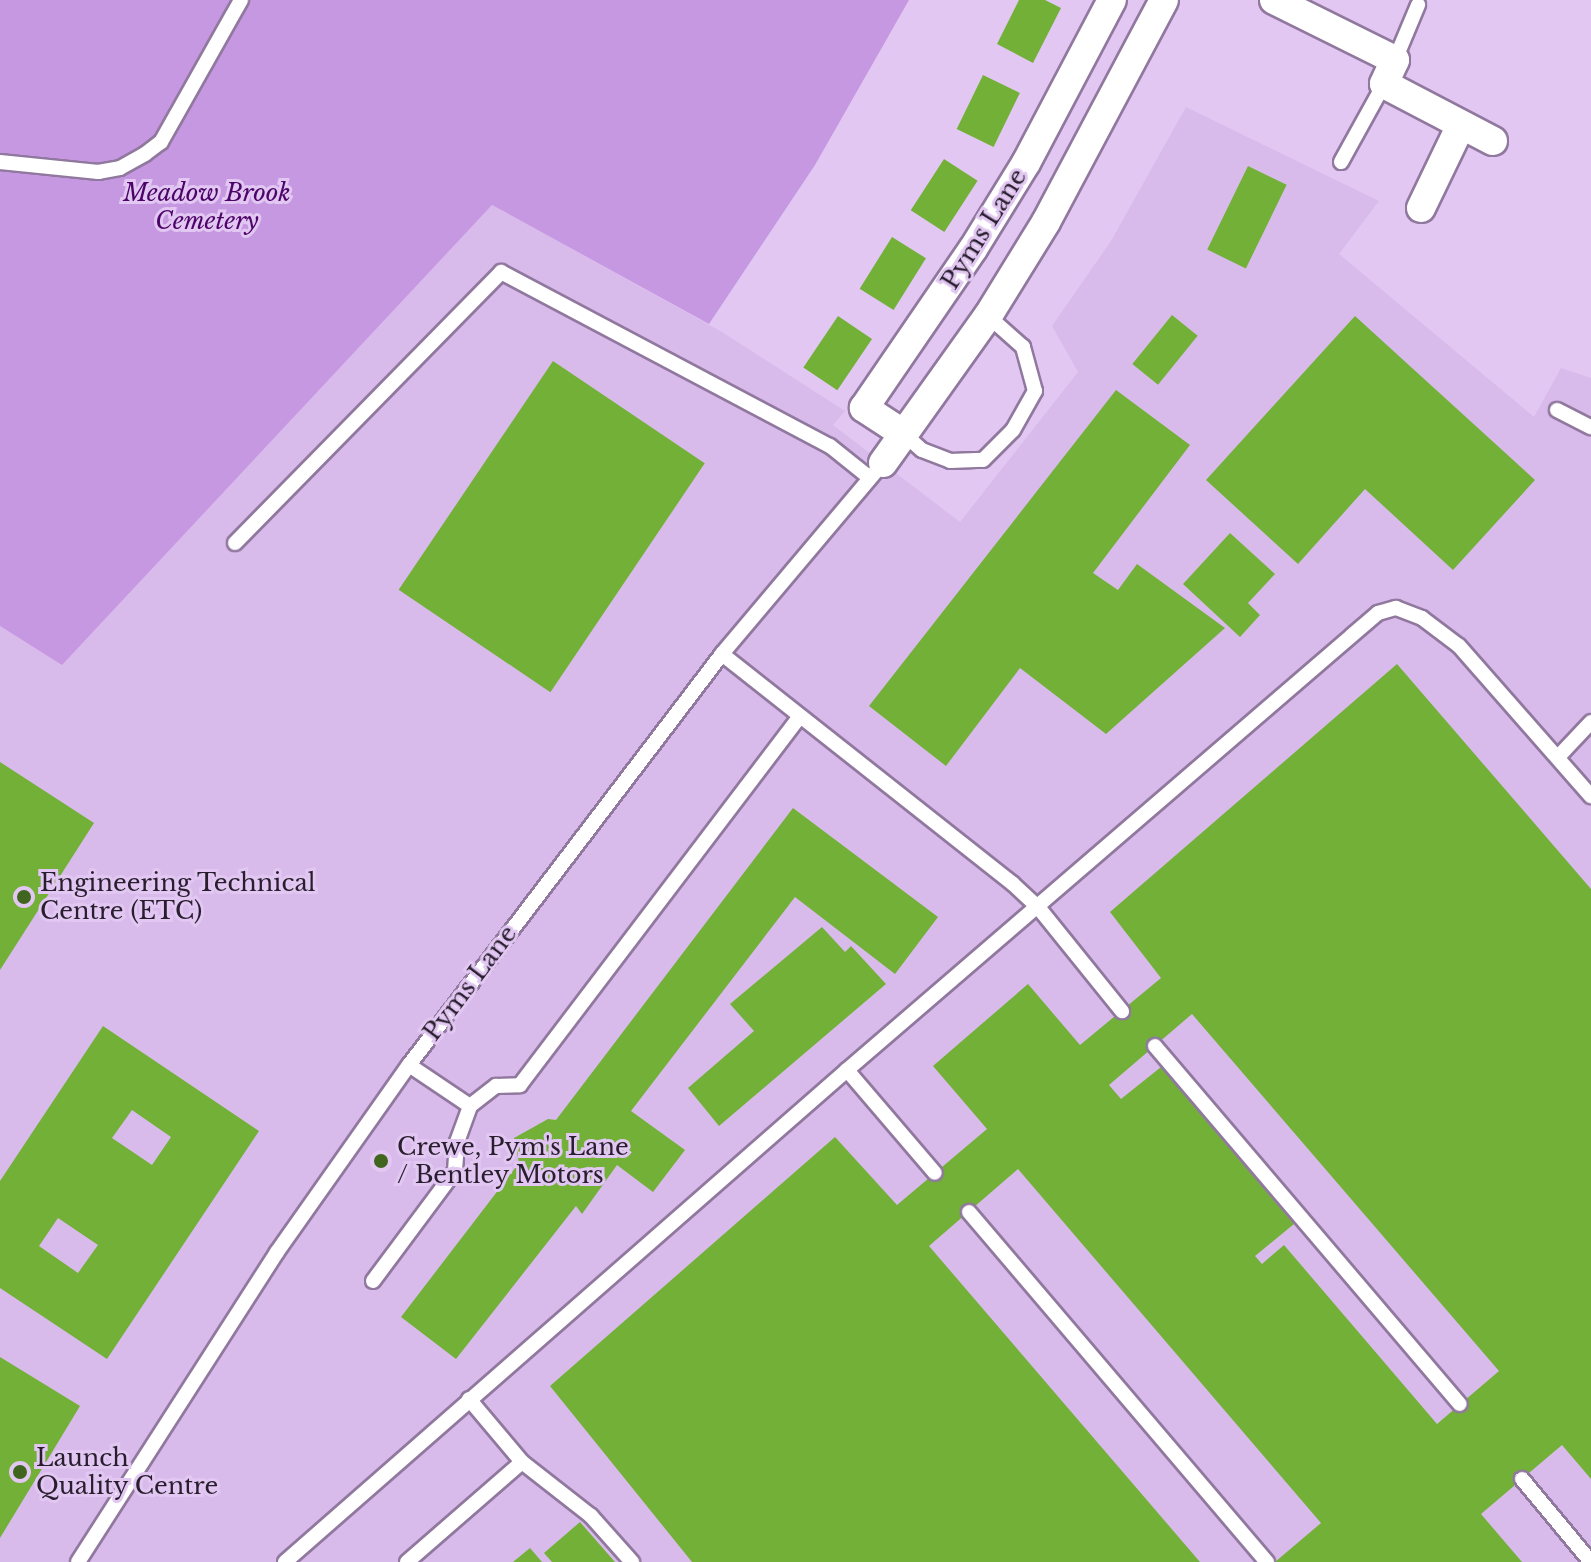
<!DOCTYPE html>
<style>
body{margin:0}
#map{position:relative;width:1591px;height:1562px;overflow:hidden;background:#e1c7f1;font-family:"Libre Baskerville",serif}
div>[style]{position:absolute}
.built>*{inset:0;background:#d9bbeb}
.green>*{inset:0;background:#c798e2}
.building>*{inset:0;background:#72b038;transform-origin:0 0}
.roads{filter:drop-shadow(2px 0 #90789e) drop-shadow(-2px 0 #90789e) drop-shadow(0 2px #90789e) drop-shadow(0 -2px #90789e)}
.service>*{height:14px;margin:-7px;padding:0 7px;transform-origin:7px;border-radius:7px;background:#fff}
.minor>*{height:28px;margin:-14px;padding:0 14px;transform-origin:14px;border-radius:14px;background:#fff}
.dots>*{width:22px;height:22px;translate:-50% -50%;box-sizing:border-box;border:4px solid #e1c7f1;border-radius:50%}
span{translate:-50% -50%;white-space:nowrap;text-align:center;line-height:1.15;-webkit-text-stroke:6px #e1c7f1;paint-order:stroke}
.park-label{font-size:24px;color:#4d0469;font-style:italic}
.street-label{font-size:24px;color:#281e2e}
.poi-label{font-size:24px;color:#281e2e}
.left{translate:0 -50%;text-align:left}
</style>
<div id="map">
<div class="built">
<div style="clip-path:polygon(1186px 107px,1379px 201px,1339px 254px,1534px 417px,1561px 368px,1591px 378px,1591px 1562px,0 1562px,0 626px,62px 664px,492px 205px,722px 332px,845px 411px,833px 425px,960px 522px,1078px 372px,1052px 326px,1111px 241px)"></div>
</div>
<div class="green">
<div style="clip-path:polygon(0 0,909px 0,815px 165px,709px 324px,492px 205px,62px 665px,0 626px)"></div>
</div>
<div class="building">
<div style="clip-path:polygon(1019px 0,1045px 0,1061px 8px,1033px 63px,997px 44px)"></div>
<div style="left:983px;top:75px;width:41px;height:60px;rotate:26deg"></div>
<div style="left:944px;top:159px;width:40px;height:61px;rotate:33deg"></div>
<div style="left:1248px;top:166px;width:43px;height:93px;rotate:26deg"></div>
<div style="left:892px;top:237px;width:40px;height:61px;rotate:32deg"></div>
<div style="left:1172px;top:315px;width:33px;height:63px;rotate:39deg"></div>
<div style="left:838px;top:316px;width:41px;height:62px;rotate:34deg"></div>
<div style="clip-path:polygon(1355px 316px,1535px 480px,1453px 570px,1365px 489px,1298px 564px,1206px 480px)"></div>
<div style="left:553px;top:361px;width:183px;height:276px;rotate:34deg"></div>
<div style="clip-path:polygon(1116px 390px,1190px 445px,1093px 573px,1118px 590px,1137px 564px,1225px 628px,1106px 734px,1020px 668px,946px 766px,869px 706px)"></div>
<div style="clip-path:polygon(1230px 533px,1275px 574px,1248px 603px,1260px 615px,1240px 637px,1183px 584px)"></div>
<div style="clip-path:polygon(evenodd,1397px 664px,1591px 889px,1591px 1479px,1562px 1445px,1481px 1514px,1522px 1562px,1275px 1562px,1321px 1523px,1018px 1169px,929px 1246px,1200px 1562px,692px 1562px,550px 1386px,835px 1137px,897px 1205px,987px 1129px,933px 1066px,1028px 984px,1080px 1045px,1161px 978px,1110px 912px,1397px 664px,1192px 1014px,1499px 1371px,1437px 1424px,1284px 1245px,1262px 1264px,1255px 1256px,1294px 1224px,1161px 1067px,1121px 1099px,1109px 1085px,1192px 1014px)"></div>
<div style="clip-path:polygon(0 762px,94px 823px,0 970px)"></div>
<div style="clip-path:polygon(793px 808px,938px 917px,895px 974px,795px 897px,631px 1111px,685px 1150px,653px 1192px,617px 1165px,582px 1214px,576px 1206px,456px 1359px,401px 1317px,519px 1163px,514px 1138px,548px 1119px,556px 1120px)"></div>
<div style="clip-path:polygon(822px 927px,845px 952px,851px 946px,886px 984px,719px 1126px,688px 1088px,754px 1031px,730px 1004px)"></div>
<div style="clip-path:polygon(evenodd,103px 1026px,259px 1131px,107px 1359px,0 1288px,0 1181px,103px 1026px,132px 1110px,171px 1137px,152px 1165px,112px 1138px,132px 1110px,103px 1026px,58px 1218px,98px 1245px,78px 1273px,39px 1246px,58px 1218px)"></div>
<div style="clip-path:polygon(0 1357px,80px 1406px,0 1538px)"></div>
<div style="clip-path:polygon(580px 1522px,615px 1562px,552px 1562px,544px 1553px)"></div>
<div style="clip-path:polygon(530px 1548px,542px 1562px,513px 1562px)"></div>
</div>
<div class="roads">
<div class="service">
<div style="left:1395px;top:60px;width:60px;rotate:-67.3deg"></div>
<div style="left:0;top:162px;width:99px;rotate:5.8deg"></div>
<div style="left:98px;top:172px;width:22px;rotate:-10deg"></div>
<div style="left:120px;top:168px;width:29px;rotate:-29deg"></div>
<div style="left:145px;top:154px;width:20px;rotate:-37deg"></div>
<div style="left:161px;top:142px;width:163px;rotate:-60.6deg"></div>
<div style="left:1341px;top:162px;width:89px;rotate:-61.1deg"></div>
<div style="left:1557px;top:410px;width:38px;rotate:27deg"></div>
<div style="left:904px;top:434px;width:24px;rotate:42deg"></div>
<div style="left:922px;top:450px;width:30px;rotate:21deg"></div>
<div style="left:950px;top:461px;width:33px;rotate:-2deg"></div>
<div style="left:983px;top:460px;width:42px;rotate:-45deg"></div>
<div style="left:1013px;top:430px;width:45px;rotate:-60.6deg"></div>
<div style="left:1035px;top:391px;width:46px;rotate:-105.3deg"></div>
<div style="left:1023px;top:347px;width:47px;rotate:-138.5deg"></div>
<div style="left:235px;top:543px;width:380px;rotate:-45.5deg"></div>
<div style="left:501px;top:272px;width:372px;rotate:27.9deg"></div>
<div style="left:830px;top:446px;width:51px;rotate:38.7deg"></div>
<div style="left:722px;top:654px;width:370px;rotate:38.3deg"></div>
<div style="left:1012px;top:883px;width:35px;rotate:43deg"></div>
<div style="left:1038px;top:907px;width:134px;rotate:51.1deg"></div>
<div style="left:1558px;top:757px;width:48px;rotate:-46.7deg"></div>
<div style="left:1155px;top:1046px;width:470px;rotate:49.6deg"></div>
<div style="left:409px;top:1065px;width:73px;rotate:33.9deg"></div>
<div style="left:847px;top:1070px;width:135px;rotate:49.5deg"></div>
<div style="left:969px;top:1212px;width:460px;rotate:49.6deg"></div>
<div style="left:373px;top:1281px;width:137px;rotate:-53.3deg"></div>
<div style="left:455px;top:1171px;width:29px;rotate:-86deg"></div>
<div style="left:457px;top:1142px;width:38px;rotate:-70deg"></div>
<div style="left:470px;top:1106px;width:33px;rotate:-38deg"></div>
<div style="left:496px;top:1086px;width:24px;rotate:-2deg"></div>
<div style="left:520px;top:1085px;width:462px;rotate:-52.8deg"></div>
<div style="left:469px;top:1399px;width:82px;rotate:49.9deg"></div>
<div style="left:522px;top:1462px;width:88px;rotate:38deg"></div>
<div style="left:591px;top:1516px;width:62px;rotate:48.3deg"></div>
<div style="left:1522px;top:1479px;width:108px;rotate:50.3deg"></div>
<div style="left:78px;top:1562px;width:368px;rotate:-57.3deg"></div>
<div style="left:277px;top:1252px;width:229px;rotate:-54.8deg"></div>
<div style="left:409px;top:1065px;width:517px;rotate:-52.71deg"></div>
<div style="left:722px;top:654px;width:250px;rotate:-49.9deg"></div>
<div style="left:285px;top:1562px;width:747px;rotate:-41.2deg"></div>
<div style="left:847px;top:1070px;width:701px;rotate:-40.72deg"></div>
<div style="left:1378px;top:613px;width:19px;rotate:-16deg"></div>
<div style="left:1396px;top:608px;width:28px;rotate:21deg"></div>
<div style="left:1422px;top:618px;width:46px;rotate:37.1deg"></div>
<div style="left:1459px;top:646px;width:200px;rotate:48.7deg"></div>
<div style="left:407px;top:1562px;width:152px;rotate:-41deg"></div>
</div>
<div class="minor">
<div style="left:1274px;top:0;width:135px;rotate:26.4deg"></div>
<div style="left:1395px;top:60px;width:26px;rotate:115deg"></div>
<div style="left:1384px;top:84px;width:123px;rotate:27.6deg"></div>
<div style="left:1421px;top:208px;width:92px;rotate:-64.3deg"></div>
<div style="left:904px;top:434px;width:48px;rotate:-147deg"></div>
<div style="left:864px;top:408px;width:193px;rotate:-55.6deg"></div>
<div style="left:973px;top:249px;width:101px;rotate:-58.4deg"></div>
<div style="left:1026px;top:163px;width:184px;rotate:-62.2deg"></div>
<div style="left:883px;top:463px;width:181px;rotate:-54.5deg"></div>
<div style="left:988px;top:316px;width:110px;rotate:-58.3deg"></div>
<div style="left:1046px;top:222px;width:251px;rotate:-62deg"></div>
</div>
</div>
<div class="dots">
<div style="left:24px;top:897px;background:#40651e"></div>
<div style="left:381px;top:1161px;background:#40651e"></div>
<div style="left:20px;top:1472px;background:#40651e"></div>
</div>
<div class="park-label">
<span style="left:207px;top:207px">Meadow Brook<br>Cemetery</span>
</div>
<div class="street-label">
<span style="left:984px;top:229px;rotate:-58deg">Pyms Lane</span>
<span style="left:470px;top:983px;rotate:-53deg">Pyms Lane</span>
</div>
<div class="poi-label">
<span class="left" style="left:40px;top:897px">Engineering Technical<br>Centre (ETC)</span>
<span class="left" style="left:397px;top:1161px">Crewe, Pym's Lane<br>/ Bentley Motors</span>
<span class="left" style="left:36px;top:1472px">Launch<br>Quality Centre</span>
</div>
</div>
